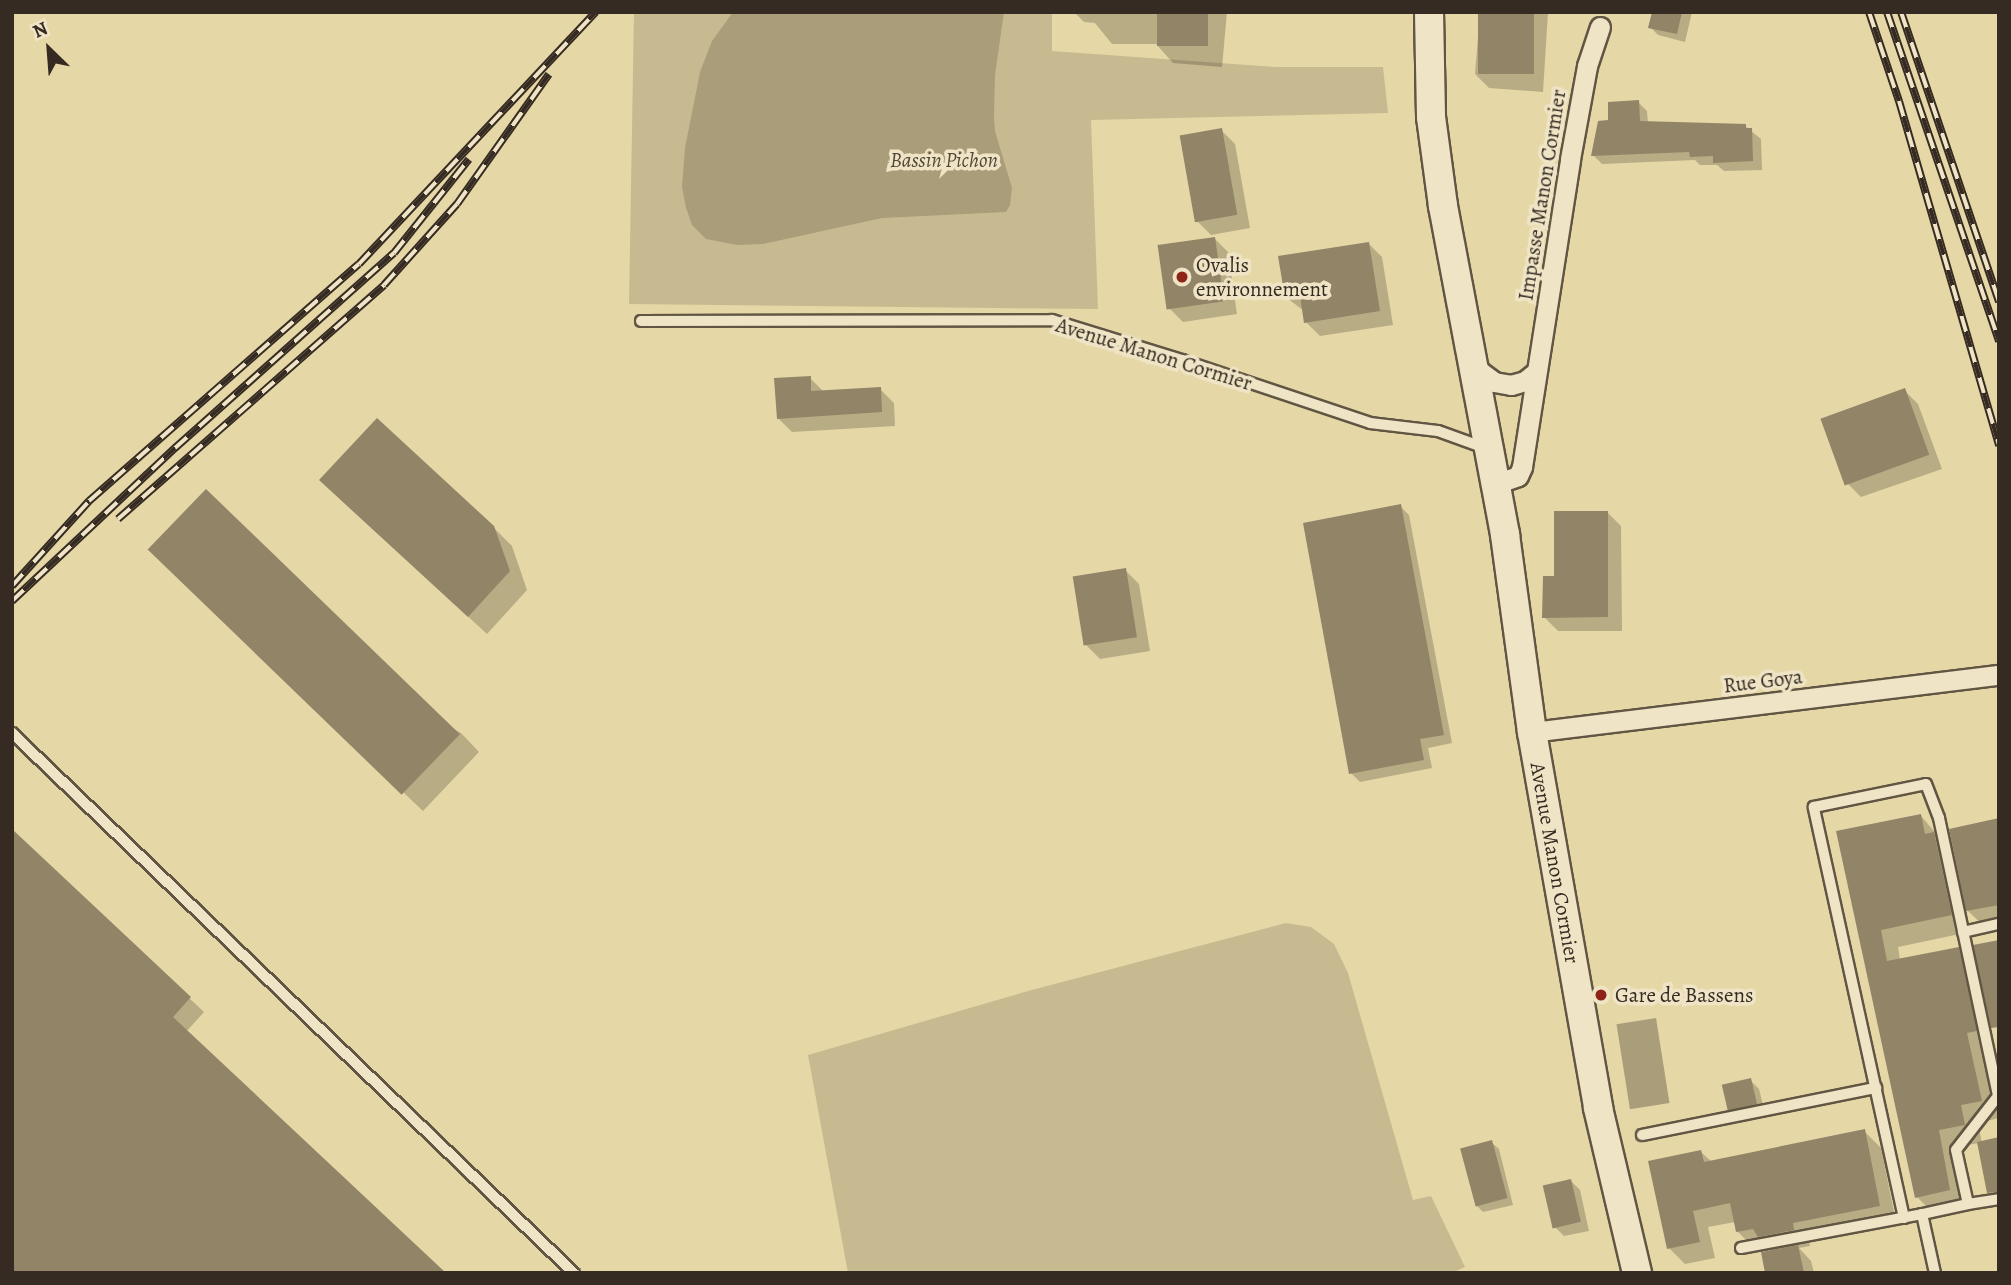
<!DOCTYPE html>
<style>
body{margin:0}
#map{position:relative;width:2011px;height:1285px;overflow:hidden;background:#e6d7a7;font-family:Alegreya,serif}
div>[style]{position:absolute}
.green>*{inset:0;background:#c8ba90}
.water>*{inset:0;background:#aa9d7a;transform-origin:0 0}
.shadow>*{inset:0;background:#0003}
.building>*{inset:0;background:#918467;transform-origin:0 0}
.roads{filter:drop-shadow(2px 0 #615643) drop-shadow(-2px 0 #615643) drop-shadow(0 2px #615643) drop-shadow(0 -2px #615643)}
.lane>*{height:10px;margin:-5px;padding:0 5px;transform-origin:5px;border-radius:5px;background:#efe5c6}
.street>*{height:19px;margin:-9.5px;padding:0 9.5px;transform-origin:9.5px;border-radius:9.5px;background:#efe5c6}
.secondary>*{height:28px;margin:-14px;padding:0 14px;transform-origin:14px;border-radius:14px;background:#efe5c6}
.rail>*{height:8px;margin-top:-4px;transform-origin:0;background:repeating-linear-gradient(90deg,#efe5c6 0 16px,#352b22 0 32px);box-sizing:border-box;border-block:2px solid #352b22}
.dots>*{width:19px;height:19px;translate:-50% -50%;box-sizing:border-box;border:4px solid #efe5c6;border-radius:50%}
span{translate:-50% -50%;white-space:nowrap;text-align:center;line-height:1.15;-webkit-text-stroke:7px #efe5c6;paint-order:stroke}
.park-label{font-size:21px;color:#524838;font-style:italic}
.street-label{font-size:21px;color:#352b22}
.poi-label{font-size:21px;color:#352b22}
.left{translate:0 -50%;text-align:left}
.frame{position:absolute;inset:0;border:14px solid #352b22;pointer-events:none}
.north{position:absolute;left:14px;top:14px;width:70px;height:70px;-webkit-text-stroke:5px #efe5c6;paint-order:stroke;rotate:335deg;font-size:19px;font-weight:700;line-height:28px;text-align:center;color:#352b22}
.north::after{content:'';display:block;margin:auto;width:24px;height:32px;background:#352b22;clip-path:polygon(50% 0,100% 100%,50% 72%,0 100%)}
</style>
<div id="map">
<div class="green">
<div style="clip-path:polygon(634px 12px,1052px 12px,1052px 51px,1276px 67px,1383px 67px,1388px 113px,1091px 120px,1098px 309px,629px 304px)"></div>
<div style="clip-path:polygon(1286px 923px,1311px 927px,1334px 944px,1348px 973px,1413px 1200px,1431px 1196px,1465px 1267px,1451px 1273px,848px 1273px,808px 1055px,1028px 991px)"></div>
</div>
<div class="water">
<div style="clip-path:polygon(733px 12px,1004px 12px,995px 75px,994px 116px,995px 131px,1012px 188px,1010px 205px,1006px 212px,882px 218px,763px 244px,737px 245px,706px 239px,692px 225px,686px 208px,682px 187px,685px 148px,700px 72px,712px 41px)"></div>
<div style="left:1656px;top:1018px;width:86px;height:40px;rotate:81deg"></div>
</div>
<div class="shadow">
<div style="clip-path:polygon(1074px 12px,1227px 12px,1222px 67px,1173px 63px,1156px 44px,1112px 44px,1095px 23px,1084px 22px)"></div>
<div style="clip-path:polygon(1480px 12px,1548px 12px,1543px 92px,1489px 88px,1475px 74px)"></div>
<div style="clip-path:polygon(1653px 12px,1692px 12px,1685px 42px,1658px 35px,1650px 27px)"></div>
<div style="clip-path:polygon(1638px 102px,1647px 111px,1648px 123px,1745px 126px,1761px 139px,1762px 170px,1724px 171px,1717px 165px,1700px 165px,1695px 160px,1602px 164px,1593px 155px,1610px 122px)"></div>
<div style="clip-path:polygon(1221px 130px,1235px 144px,1250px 228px,1211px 235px,1197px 221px)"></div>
<div style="clip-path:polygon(1214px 238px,1228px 252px,1237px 314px,1183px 322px,1169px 308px)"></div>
<div style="clip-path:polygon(1368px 243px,1382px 257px,1393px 325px,1320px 336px,1306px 322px,1304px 311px,1287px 298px)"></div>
<div style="clip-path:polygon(810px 378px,824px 392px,880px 389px,894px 403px,895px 426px,792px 432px,778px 418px)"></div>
<div style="clip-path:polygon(1904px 390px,1918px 404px,1942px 469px,1861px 497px,1847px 483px)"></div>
<div style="clip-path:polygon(340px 499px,493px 527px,512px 546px,527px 590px,487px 634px)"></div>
<div style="clip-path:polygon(1400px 506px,1409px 515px,1452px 743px,1428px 748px,1432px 768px,1360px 782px,1351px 773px)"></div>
<div style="clip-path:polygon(1607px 512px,1621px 526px,1622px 631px,1558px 631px,1544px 617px,1556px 577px)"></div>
<div style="clip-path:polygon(169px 569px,461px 733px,479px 752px,423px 811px)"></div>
<div style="clip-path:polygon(1125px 570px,1139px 584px,1150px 651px,1100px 659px,1086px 645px)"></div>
<div style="clip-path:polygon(1921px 816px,1952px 852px,1969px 932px,1898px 947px,1900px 960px,1958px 949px,1976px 967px,1993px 1048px,1984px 1050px,1999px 1118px,1978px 1123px,1982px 1143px,1999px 1139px,1999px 1195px,1987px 1183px,1979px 1143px,1956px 1147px,1967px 1208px,1935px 1215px,1917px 1197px,1838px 832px)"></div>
<div style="clip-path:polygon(1999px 820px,1999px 927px,1987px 929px,1968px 911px)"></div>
<div style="clip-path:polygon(12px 831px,204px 1012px,186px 1032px,12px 1273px)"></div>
<div style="clip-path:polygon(1750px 1080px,1759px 1089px,1765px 1113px,1739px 1118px,1730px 1109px)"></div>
<div style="clip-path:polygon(1864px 1131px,1881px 1148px,1896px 1222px,1808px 1239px,1810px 1246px,1799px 1248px,1811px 1261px,1814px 1273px,1767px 1273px,1774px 1251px,1768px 1245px,1754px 1248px,1737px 1231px,1735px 1222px,1708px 1227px,1715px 1258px,1685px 1264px,1669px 1248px,1701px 1152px,1712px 1162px)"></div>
<div style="clip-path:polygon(1491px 1142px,1499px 1149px,1513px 1205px,1483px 1212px,1476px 1205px)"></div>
<div style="clip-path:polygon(1571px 1181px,1580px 1190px,1589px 1231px,1564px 1236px,1555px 1227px)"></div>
</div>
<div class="building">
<div style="left:1157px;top:12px;width:51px;height:34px"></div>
<div style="left:1478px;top:12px;width:56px;height:62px"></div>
<div style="clip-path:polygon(1652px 12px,1682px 12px,1677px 34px,1648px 28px)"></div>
<div style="clip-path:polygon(1639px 100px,1640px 121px,1746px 124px,1746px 128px,1752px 128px,1753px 161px,1713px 163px,1713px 156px,1690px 157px,1689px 152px,1591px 156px,1598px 121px,1608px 120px,1608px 102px)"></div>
<div style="left:1222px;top:128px;width:88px;height:43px;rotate:80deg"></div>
<div style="left:1215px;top:237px;width:65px;height:58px;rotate:82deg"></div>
<div style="clip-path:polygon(1369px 242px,1380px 311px,1304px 323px,1300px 296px,1285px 298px,1278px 256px)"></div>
<div style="clip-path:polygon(811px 376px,811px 391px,881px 387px,882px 412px,777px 419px,774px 378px)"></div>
<div style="left:1905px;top:388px;width:71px;height:90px;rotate:70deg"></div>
<div style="clip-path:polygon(377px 418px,494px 526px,510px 571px,468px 617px,319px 480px)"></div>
<div style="left:206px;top:489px;width:353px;height:84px;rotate:44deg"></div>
<div style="clip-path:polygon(1401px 504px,1444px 735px,1420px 739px,1424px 760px,1349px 774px,1303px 523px)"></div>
<div style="clip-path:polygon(1554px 511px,1608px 511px,1608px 617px,1542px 618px,1543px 576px,1554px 576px)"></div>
<div style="left:1126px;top:568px;width:70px;height:54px;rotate:81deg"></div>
<div style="clip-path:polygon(1921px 814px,1925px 834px,1934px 832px,1952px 915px,1881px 930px,1887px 961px,1959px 947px,1977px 1031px,1967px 1033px,1982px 1101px,1961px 1105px,1965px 1125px,1939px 1130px,1950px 1190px,1915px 1198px,1836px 831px)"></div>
<div style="clip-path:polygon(1999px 818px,1999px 905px,1966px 911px,1949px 829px)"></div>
<div style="clip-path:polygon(12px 829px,191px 997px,173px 1017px,446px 1273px,12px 1273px)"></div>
<div style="clip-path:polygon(1999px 940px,1999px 1027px,1991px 1028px,1973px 945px)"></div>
<div style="left:1751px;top:1078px;width:27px;height:30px;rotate:77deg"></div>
<div style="clip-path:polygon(1865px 1129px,1880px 1206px,1793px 1223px,1794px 1230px,1758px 1237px,1753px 1229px,1736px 1232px,1730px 1203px,1693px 1211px,1700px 1242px,1667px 1249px,1648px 1161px,1701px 1150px,1704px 1162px)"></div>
<div style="clip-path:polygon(1999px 1137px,1999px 1192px,1987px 1193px,1977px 1142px)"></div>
<div style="left:1492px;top:1140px;width:60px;height:33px;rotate:75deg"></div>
<div style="left:1571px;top:1179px;width:44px;height:29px;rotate:77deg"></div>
<div style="clip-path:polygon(1798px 1245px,1804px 1273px,1765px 1273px,1761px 1252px)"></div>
</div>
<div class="roads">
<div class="lane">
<div style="left:641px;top:321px;width:411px;rotate:-0.1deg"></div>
<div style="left:1052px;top:320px;width:136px;rotate:17.1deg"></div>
<div style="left:1182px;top:360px;width:198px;rotate:18.5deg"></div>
<div style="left:1370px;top:423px;width:68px;rotate:6.7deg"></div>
<div style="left:1438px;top:431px;width:50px;rotate:19.9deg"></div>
<div style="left:12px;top:733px;width:779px;rotate:43.86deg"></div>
<div style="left:1963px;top:932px;width:37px;rotate:-13deg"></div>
<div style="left:1642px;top:1135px;width:239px;rotate:-11.4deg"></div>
<div style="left:1968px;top:1204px;width:31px;rotate:-9deg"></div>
<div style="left:1904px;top:1218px;width:421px;rotate:-102.4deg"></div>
<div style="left:1814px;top:807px;width:114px;rotate:-11.6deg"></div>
<div style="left:1926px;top:784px;width:36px;rotate:69deg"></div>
<div style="left:1939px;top:818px;width:284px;rotate:78deg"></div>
<div style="left:1998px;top:1096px;width:68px;rotate:127.9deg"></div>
<div style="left:1956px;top:1150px;width:55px;rotate:77.5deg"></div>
<div style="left:1968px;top:1204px;width:47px;rotate:167.7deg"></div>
<div style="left:1741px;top:1248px;width:184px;rotate:-10.6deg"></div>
<div style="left:1922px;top:1214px;width:60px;rotate:77.6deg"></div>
</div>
<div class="street">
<div style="left:1473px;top:366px;width:26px;rotate:37deg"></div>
<div style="left:1494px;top:382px;width:17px;rotate:10deg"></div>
<div style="left:1511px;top:385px;width:15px;rotate:-16deg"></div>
<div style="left:1525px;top:381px;width:14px;rotate:-39deg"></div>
<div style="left:1495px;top:484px;width:24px;rotate:-19deg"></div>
<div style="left:1518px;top:476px;width:10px;rotate:-66deg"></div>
<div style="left:1522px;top:467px;width:312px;rotate:-81.1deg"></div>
<div style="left:1570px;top:159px;width:95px;rotate:-79.6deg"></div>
<div style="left:1587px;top:66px;width:41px;rotate:-71.6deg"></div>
<div style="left:1532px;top:732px;width:470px;rotate:-7deg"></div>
</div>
<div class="secondary">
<div style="left:1429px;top:12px;width:105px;rotate:88.9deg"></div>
<div style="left:1431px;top:117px;width:90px;rotate:82.3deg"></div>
<div style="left:1443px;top:206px;width:335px;rotate:79.3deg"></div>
<div style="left:1505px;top:535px;width:199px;rotate:82.2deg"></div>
<div style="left:1532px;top:732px;width:382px;rotate:80deg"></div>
<div style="left:1598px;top:1108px;width:170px;rotate:76.7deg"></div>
</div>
</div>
<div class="rail">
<div style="left:1869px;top:12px;width:94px;rotate:71.4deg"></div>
<div style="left:1899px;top:101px;width:359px;rotate:73.8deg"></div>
<div style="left:1887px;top:12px;width:348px;rotate:71.2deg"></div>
<div style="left:1901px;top:12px;width:306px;rotate:71.3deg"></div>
<div style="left:118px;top:519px;width:354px;rotate:-41.3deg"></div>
<div style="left:384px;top:285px;width:109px;rotate:-48deg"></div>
<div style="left:457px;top:204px;width:159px;rotate:-54.7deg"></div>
<div style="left:12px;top:586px;width:115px;rotate:-47.8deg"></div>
<div style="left:89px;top:501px;width:359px;rotate:-41.3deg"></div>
<div style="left:359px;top:264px;width:346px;rotate:-46.8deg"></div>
<div style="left:12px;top:601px;width:224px;rotate:-43.2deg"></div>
<div style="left:175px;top:448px;width:293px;rotate:-41.7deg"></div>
<div style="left:394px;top:253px;width:120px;rotate:-51.4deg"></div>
</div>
<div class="dots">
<div style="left:1182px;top:277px;background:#8f2418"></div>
<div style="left:1601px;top:995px;background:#8f2418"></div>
</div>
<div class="park-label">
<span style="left:944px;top:160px">Bassin Pichon</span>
</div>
<div class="street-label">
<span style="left:1542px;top:195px;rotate:-81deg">Impasse Manon Cormier</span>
<span style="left:1154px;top:354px;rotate:17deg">Avenue Manon Cormier</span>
<span style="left:1763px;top:681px;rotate:-7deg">Rue Goya</span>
<span style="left:1555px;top:863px;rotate:80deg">Avenue Manon Cormier</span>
</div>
<div class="poi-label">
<span class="left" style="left:1196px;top:277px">Ovalis<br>environnement</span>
<span class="left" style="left:1615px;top:995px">Gare de Bassens</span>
</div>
<div class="frame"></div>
<div class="north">N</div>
</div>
